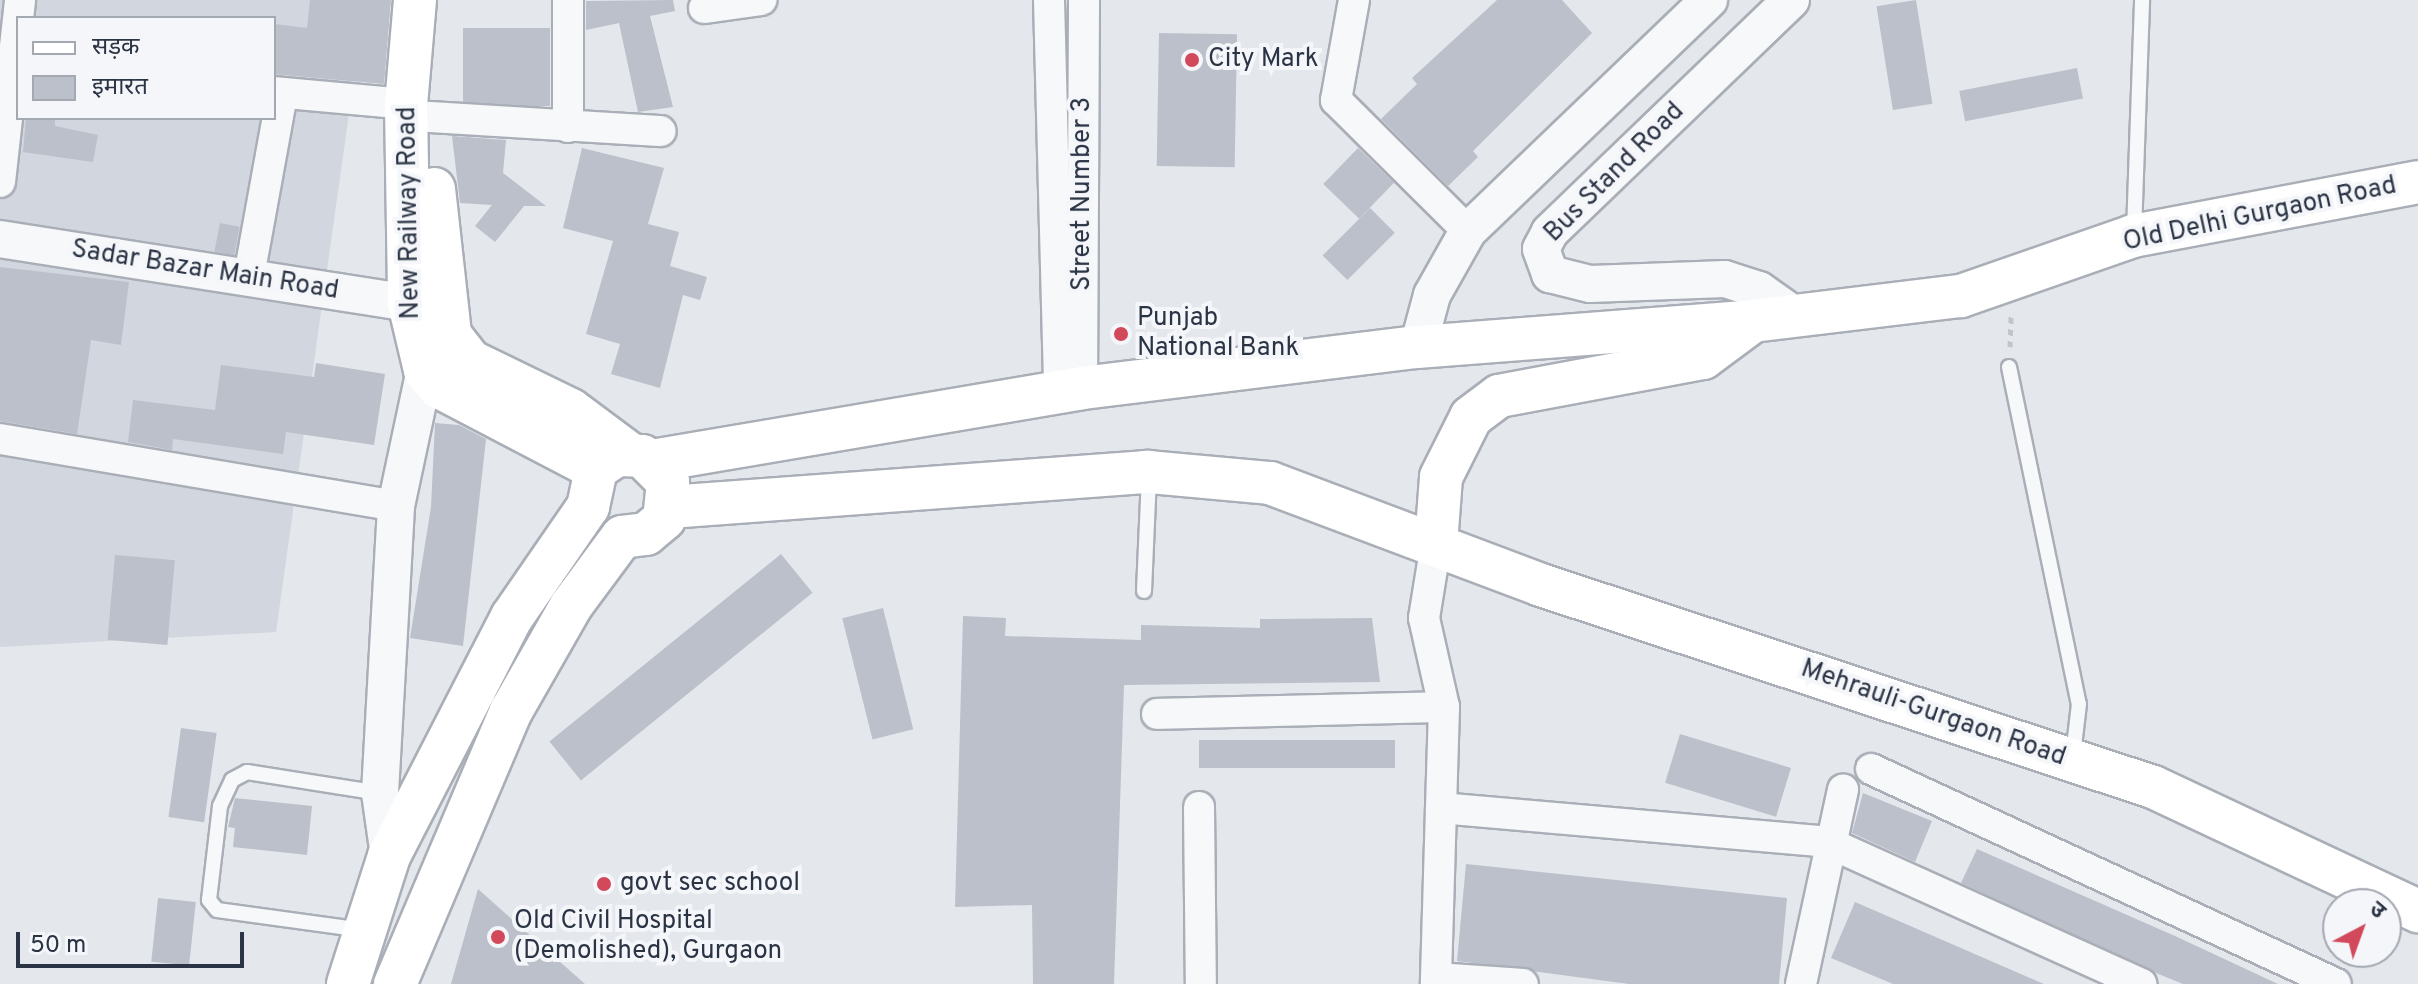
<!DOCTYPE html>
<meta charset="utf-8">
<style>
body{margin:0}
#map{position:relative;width:2418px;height:984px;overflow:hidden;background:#e4e7ec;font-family:Overpass,"Noto Sans Devanagari",sans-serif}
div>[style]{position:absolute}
.built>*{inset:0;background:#d2d6de}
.building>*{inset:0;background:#bbc0ca;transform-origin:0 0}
.path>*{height:5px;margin-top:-2.5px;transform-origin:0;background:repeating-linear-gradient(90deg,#c2c5cb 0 6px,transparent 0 12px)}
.roads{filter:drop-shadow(2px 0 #a9aeb7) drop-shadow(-2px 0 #a9aeb7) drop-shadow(0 2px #a9aeb7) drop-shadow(0 -2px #a9aeb7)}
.service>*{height:14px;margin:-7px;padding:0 7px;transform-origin:7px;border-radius:7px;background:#f7f8fa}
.minor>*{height:30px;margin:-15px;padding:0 15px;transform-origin:15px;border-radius:15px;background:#f7f8fa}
.tertiary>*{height:36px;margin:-18px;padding:0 18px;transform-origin:18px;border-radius:18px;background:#f7f8fa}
.secondary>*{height:42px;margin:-21px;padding:0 21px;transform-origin:21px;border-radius:21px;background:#fff}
.dots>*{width:22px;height:22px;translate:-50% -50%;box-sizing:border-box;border:4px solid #f4f6f9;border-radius:50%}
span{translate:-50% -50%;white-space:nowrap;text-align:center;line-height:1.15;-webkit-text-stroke:8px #f4f6f9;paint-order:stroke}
.poi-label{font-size:26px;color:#2b3445}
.left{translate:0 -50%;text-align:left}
.street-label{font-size:26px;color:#2b3445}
.legend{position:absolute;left:16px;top:16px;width:260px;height:104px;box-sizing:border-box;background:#f4f6f9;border:2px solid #a4a8b1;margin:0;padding:10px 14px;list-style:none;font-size:24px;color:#2b3445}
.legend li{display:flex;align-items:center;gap:16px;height:40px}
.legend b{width:40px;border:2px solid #a4a8b1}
.north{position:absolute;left:2322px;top:888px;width:80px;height:80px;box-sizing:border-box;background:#f4f6f9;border:2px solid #a4a8b1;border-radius:50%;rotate:41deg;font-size:22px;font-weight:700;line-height:32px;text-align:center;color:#2b3445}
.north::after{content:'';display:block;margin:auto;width:28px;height:36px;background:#d1495b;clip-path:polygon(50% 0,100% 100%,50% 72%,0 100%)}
.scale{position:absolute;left:16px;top:932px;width:228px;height:36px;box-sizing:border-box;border:4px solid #2b3445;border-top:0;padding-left:10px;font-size:24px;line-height:28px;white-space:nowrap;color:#2b3445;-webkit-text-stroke:6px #f4f6f9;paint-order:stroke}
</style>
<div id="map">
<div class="built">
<div style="clip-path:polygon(evenodd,0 0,365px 0,276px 632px,0 647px,0 0,18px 18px,274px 18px,274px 118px,18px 118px,18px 18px)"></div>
</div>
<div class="building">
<div style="clip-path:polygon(310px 0,391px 0,384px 84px,274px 74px,274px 24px,307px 28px)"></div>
<div style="clip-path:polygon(673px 0,675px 11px,650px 16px,673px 107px,638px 112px,619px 23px,586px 30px,586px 1px)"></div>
<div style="clip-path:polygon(1497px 0,1562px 0,1592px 33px,1473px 151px,1478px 157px,1448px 186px,1381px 119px,1417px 84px,1412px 78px)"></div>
<div style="left:1916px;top:0;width:105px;height:40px;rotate:81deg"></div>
<div style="left:550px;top:28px;width:78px;height:87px;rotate:90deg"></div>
<div style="left:1159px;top:33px;width:78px;height:133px;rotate:1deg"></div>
<div style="left:2077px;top:68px;width:31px;height:120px;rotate:79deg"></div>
<div style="clip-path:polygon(26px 118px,55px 118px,55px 126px,98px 135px,93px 162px,23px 152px)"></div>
<div style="clip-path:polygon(452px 136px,506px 140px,503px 173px,546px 206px,524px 206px,495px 242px,475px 226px,492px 205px,460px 203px)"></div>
<div style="clip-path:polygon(582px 148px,664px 168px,648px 224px,679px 232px,670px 266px,707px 277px,700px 300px,683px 295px,660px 388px,611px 374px,620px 344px,586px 334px,613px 241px,563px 228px)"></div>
<div style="left:1358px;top:148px;width:50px;height:50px;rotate:44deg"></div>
<div style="left:1370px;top:208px;width:35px;height:67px;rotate:45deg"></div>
<div style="left:220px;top:223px;width:20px;height:29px;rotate:11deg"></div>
<div style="clip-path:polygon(0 267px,129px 282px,121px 345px,91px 340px,77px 434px,0 421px)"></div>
<div style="clip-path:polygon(316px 363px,385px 374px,374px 445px,286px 432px,283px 454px,173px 439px,172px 450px,128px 442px,133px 400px,215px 410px,221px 365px,314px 377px)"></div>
<div style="clip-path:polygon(435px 423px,459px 425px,486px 439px,463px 646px,410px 638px,431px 507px)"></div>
<div style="left:781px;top:554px;width:50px;height:298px;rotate:51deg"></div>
<div style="left:115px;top:555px;width:60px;height:85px;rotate:5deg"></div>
<div style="left:883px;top:608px;width:125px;height:42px;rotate:76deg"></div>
<div style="clip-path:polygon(963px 616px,1006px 618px,1005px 636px,1141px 640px,1141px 625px,1260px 628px,1260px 619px,1372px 618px,1380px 682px,1124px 685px,1114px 984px,1033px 984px,1032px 905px,955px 907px)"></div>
<div style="left:181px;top:728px;width:36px;height:90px;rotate:8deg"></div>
<div style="left:1680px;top:734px;width:116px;height:51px;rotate:17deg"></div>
<div style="left:1199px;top:740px;width:196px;height:28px"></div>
<div style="clip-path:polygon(1863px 793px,1932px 821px,1915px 862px,1852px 833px)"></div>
<div style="clip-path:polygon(235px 798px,312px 806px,307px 855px,233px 847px,235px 828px,228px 827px)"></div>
<div style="clip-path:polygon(1977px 849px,2175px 936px,2278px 984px,2183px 984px,2156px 973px,1961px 883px)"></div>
<div style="clip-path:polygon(1466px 864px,1787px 898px,1779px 984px,1629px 984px,1457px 961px)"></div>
<div style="clip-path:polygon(478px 889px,585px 984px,451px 984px)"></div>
<div style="left:158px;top:898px;width:38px;height:64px;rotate:6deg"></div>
<div style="clip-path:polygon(1855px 902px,2044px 984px,1893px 984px,1831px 958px)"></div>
</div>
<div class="path">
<div style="left:2010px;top:347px;width:34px;rotate:-88deg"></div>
</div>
<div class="roads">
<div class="service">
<div style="left:2134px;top:232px;width:232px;rotate:-88deg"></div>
<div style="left:2009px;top:367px;width:344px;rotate:78.3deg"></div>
<div style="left:2079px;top:704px;width:51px;rotate:96.7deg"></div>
<div style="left:1144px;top:591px;width:115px;rotate:-87.5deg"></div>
<div style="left:363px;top:930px;width:147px;rotate:-172.2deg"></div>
<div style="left:217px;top:910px;width:13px;rotate:-129deg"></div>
<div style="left:209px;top:900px;width:95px;rotate:-83.3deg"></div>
<div style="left:220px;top:806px;width:29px;rotate:-65deg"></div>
<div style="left:232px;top:780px;width:17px;rotate:-28deg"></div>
<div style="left:247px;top:772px;width:134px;rotate:9deg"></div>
</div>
<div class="minor">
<div style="left:568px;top:0;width:127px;rotate:90deg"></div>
<div style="left:1049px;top:0;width:392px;rotate:88.5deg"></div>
<div style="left:1354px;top:0;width:102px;rotate:100.2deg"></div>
<div style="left:1336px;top:100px;width:186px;rotate:44.8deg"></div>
<div style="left:704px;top:8px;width:58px;rotate:-8deg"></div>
<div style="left:274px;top:92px;width:133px;rotate:5.2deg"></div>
<div style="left:429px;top:117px;width:232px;rotate:3.5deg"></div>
<div style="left:0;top:182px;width:183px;rotate:-83.7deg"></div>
<div style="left:249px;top:276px;width:185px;rotate:-79.7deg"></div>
<div style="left:1082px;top:388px;width:388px;rotate:-89.7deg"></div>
<div style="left:0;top:439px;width:402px;rotate:9.6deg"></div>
<div style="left:1436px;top:544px;width:75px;rotate:99.2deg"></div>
<div style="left:1424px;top:618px;width:91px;rotate:77.3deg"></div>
<div style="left:1444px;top:707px;width:277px;rotate:91.7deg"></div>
<div style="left:1157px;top:714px;width:287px;rotate:-1.4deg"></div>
<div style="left:1871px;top:769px;width:512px;rotate:24.81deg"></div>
<div style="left:1199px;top:807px;width:177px;rotate:89.4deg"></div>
<div style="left:1441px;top:808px;width:387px;rotate:5deg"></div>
<div style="left:1827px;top:842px;width:345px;rotate:24.3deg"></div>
<div style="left:1437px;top:978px;width:86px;rotate:4deg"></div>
<div style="left:1801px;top:984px;width:199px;rotate:-77.8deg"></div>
</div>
<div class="tertiary">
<div style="left:1791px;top:0;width:335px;rotate:136.1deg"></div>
<div style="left:1550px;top:232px;width:19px;rotate:118deg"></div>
<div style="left:1541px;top:249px;width:27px;rotate:70deg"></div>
<div style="left:1550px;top:274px;width:41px;rotate:14deg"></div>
<div style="left:1590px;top:284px;width:135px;rotate:-2.1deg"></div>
<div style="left:1725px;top:279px;width:36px;rotate:18deg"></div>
<div style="left:1759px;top:290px;width:45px;rotate:35.1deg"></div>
<div style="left:0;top:239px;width:414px;rotate:8.9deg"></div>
<div style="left:1418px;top:347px;width:54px;rotate:-74.9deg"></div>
<div style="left:1432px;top:295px;width:73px;rotate:-60.6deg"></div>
<div style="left:1468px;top:231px;width:334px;rotate:-43.8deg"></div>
<div style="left:389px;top:856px;width:64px;rotate:-98.1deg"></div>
<div style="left:380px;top:793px;width:287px;rotate:-86.8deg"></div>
<div style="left:396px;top:506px;width:139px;rotate:-78deg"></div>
</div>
<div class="secondary">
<div style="left:415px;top:0;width:104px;rotate:94.9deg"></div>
<div style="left:406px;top:104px;width:199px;rotate:89.1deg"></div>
<div style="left:409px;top:303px;width:69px;rotate:76.6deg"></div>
<div style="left:425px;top:370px;width:22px;rotate:51deg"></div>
<div style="left:439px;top:387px;width:177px;rotate:27.6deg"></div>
<div style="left:434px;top:189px;width:147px;rotate:83.7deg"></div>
<div style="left:450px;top:335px;width:33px;rotate:52deg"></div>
<div style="left:470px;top:361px;width:112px;rotate:25.9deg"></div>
<div style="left:571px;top:410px;width:74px;rotate:36.7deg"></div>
<div style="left:652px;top:461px;width:436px;rotate:-9.6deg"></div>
<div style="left:1082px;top:388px;width:338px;rotate:-7deg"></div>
<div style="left:1418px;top:347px;width:336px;rotate:-4.4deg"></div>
<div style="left:1753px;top:321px;width:209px;rotate:-6.9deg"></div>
<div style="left:1961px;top:296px;width:182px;rotate:-19.2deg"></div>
<div style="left:2133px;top:236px;width:290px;rotate:-10.7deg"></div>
<div style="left:669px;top:507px;width:481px;rotate:-4.2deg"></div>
<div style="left:1149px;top:472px;width:121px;rotate:5.2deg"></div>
<div style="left:1270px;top:483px;width:290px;rotate:20.6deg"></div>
<div style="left:1541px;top:585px;width:644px;rotate:18.27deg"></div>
<div style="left:2153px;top:787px;width:293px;rotate:25.1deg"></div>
<div style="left:1436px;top:544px;width:67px;rotate:-85.7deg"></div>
<div style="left:1441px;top:477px;width:67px;rotate:-63.4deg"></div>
<div style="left:1471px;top:417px;width:35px;rotate:-37deg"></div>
<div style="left:1499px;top:396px;width:208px;rotate:-10.6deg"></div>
<div style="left:1703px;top:358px;width:62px;rotate:-36.5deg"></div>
<div style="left:348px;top:984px;width:134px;rotate:-72.2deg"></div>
<div style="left:389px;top:856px;width:269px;rotate:-62.8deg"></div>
<div style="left:512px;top:617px;width:134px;rotate:-55.4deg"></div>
<div style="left:588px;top:507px;width:39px;rotate:-78deg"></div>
<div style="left:596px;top:469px;width:25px;rotate:-34deg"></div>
<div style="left:617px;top:455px;width:25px;rotate:2deg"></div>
<div style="left:642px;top:456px;width:37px;rotate:45deg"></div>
<div style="left:668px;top:482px;width:37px;rotate:96deg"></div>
<div style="left:664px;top:519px;width:23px;rotate:140deg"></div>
<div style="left:646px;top:534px;width:24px;rotate:173deg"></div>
<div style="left:622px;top:537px;width:86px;rotate:126.5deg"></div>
<div style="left:571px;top:606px;width:121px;rotate:119.7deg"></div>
<div style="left:511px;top:711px;width:297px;rotate:113deg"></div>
</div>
</div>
<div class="dots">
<div style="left:1192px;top:60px;background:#d1495b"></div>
<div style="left:1121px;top:334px;background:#d1495b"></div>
<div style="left:604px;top:884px;background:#d1495b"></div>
<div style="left:498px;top:937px;background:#d1495b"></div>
</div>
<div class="poi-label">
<span class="left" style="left:1208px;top:60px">City Mark</span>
<span class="left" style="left:1137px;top:334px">Punjab<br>National Bank</span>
<span class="left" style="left:620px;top:884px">govt sec school</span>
<span class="left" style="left:514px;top:937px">Old Civil Hospital<br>(Demolished), Gurgaon</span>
</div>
<div class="street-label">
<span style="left:1615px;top:173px;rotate:-45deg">Bus Stand Road</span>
<span style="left:1083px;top:194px;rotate:-90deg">Street Number 3</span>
<span style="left:410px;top:213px;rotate:-91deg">New Railway Road</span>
<span style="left:2260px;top:215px;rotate:-12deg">Old Delhi Gurgaon Road</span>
<span style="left:205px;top:271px;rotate:9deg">Sadar Bazar Main Road</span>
<span style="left:1933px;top:714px;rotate:19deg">Mehrauli-Gurgaon Road</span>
</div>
<ul class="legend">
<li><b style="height:10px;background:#fff"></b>सड़क</li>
<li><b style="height:22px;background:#bbc0ca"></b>इमारत</li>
</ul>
<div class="north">उ</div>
<div class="scale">50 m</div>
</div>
